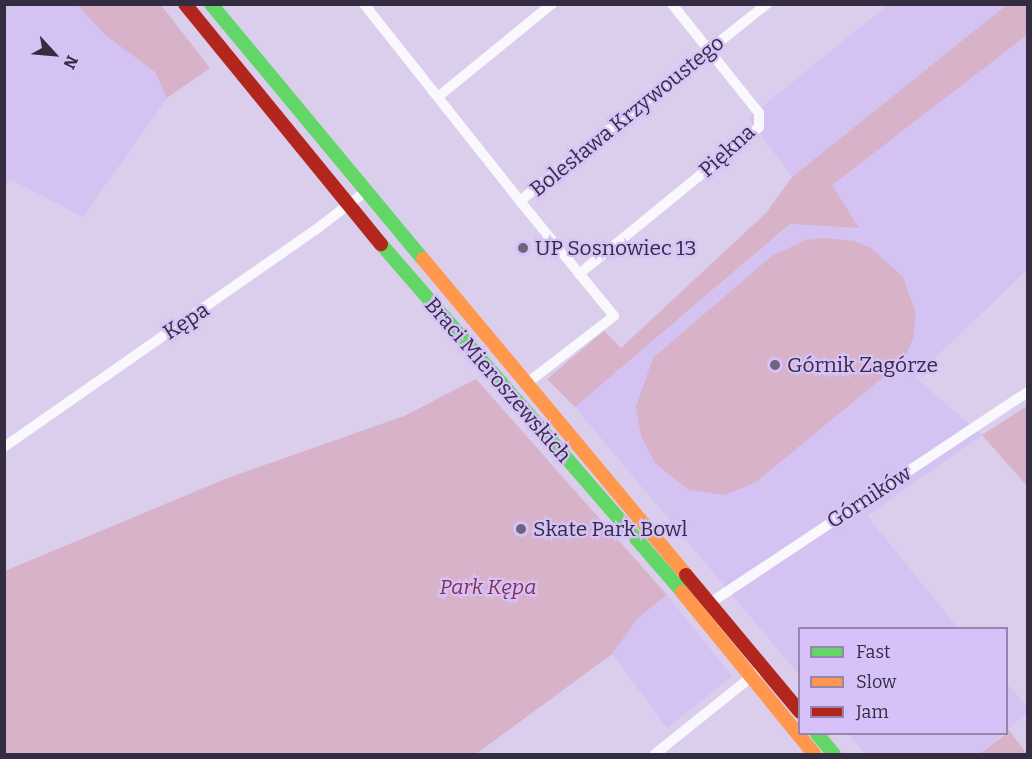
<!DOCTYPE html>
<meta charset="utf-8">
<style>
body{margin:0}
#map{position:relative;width:1032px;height:759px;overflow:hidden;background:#daceec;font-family:Bitter,serif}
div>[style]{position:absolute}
.built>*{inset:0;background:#d4c2f2}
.green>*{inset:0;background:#d7b2c8}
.street>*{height:10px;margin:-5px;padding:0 5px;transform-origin:5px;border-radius:5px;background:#f9f8fc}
.fast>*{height:14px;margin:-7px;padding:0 7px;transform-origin:7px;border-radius:7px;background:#63d668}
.slow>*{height:14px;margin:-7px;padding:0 7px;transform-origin:7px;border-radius:7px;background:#ff974d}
.jam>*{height:14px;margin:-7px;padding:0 7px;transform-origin:7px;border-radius:7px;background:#b3261e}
.dots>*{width:16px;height:16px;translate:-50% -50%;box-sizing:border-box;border:3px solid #d6c1f9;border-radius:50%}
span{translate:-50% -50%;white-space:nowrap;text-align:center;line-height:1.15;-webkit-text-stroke:4.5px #d6c1f9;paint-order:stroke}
.street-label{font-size:21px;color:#342c41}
.poi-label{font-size:21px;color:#342c41}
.left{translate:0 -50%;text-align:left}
.park-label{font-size:21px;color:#893150;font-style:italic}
.frame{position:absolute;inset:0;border:6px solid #342c41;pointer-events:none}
.legend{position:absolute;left:798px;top:627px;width:210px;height:108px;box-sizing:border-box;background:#d6c1f9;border:2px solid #9585af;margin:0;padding:8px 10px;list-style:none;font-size:18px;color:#342c41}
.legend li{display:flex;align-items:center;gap:12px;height:30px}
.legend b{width:30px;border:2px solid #9585af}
.north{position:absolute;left:24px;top:24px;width:60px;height:60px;-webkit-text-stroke:4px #d6c1f9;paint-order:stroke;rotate:116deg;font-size:16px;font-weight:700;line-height:24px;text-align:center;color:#342c41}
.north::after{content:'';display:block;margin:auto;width:21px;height:27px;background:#342c41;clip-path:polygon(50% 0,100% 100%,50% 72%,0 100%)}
</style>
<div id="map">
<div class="built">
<div style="clip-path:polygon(5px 5px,77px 5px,105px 35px,155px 72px,167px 98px,83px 217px,10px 179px,5px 187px)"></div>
<div style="clip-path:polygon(888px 5px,1008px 5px,792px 177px,748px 118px)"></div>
<div style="clip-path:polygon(1027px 35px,1027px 270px,915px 377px,982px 435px,867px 516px,958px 628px,800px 628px,799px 675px,575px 407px,791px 224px,858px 228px,831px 185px)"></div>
<div style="clip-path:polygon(667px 595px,732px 676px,667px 728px,612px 654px,638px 618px)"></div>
<div style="clip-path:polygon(1006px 683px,1028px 707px,1027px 713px,1007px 730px)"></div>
<div style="clip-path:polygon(848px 734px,1003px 734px,979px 754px,866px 754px)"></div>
</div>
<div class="green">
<div style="clip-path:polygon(1008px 4px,1027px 5px,1027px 35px,832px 185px,859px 228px,790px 224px,575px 407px,547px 379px,604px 331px,621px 348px,766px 213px,792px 177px)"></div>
<div style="clip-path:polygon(77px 5px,161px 5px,210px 68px,167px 98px,155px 72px,105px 35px)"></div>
<div style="clip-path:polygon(823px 238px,854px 241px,871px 248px,903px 277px,916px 314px,913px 338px,904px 360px,756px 482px,725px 495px,689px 490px,655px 463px,641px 436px,636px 407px,653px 358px,772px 256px,806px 240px)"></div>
<div style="clip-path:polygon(476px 379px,667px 595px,638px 618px,612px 654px,476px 754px,5px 754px,5px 571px,225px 479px,404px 416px)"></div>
<div style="clip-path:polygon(1027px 406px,1027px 486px,982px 435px)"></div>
<div style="clip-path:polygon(1008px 729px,1027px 754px,979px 754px,1006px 734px)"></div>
</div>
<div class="street">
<div style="left:364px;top:4px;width:251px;rotate:51.6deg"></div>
<div style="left:439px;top:96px;width:146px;rotate:-39.2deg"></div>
<div style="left:579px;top:274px;width:232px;rotate:-39.2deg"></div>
<div style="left:759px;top:127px;width:14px;rotate:-90deg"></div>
<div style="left:759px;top:113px;width:139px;rotate:-128.6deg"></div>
<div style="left:526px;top:384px;width:111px;rotate:-37.7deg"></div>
<div style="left:614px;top:316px;width:149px;rotate:-129.3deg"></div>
<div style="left:520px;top:201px;width:316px;rotate:-38.6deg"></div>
<div style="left:4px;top:447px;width:378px;rotate:-34.9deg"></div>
<div style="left:314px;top:231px;width:64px;rotate:-37.4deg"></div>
<div style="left:710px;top:603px;width:382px;rotate:-33.6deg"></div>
<div style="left:655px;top:754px;width:129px;rotate:-38.7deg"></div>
</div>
<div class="fast">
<div style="left:211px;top:4px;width:332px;rotate:50.3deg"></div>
<div style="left:381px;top:244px;width:460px;rotate:49.1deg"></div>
<div style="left:817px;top:734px;width:26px;rotate:50deg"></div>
</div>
<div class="slow">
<div style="left:423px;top:259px;width:411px;rotate:50.2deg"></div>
<div style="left:682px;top:592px;width:209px;rotate:50.8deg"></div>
</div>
<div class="jam">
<div style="left:185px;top:4px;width:310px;rotate:50.8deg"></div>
<div style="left:686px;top:575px;width:178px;rotate:50.2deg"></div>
</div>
<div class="dots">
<div style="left:523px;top:248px;background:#6e657d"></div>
<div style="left:775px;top:365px;background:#6e657d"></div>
<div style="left:521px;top:529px;background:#6e657d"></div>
</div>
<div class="street-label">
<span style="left:627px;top:116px;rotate:-39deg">Bolesława Krzywoustego</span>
<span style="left:727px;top:151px;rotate:-42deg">Piękna</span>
<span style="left:186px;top:321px;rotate:-33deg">Kępa</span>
<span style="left:498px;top:380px;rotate:49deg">Braci Mieroszewskich</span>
<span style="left:869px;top:497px;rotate:-33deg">Górników</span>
</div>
<div class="poi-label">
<span class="left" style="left:535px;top:248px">UP Sosnowiec 13</span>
<span class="left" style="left:787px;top:365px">Górnik Zagórze</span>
<span class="left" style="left:533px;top:529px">Skate Park Bowl</span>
</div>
<div class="park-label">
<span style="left:488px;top:587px">Park Kępa</span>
</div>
<div class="frame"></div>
<ul class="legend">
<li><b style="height:8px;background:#63d668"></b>Fast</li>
<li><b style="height:8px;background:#ff974d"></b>Slow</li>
<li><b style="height:8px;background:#b3261e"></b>Jam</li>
</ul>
<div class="north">N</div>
</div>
